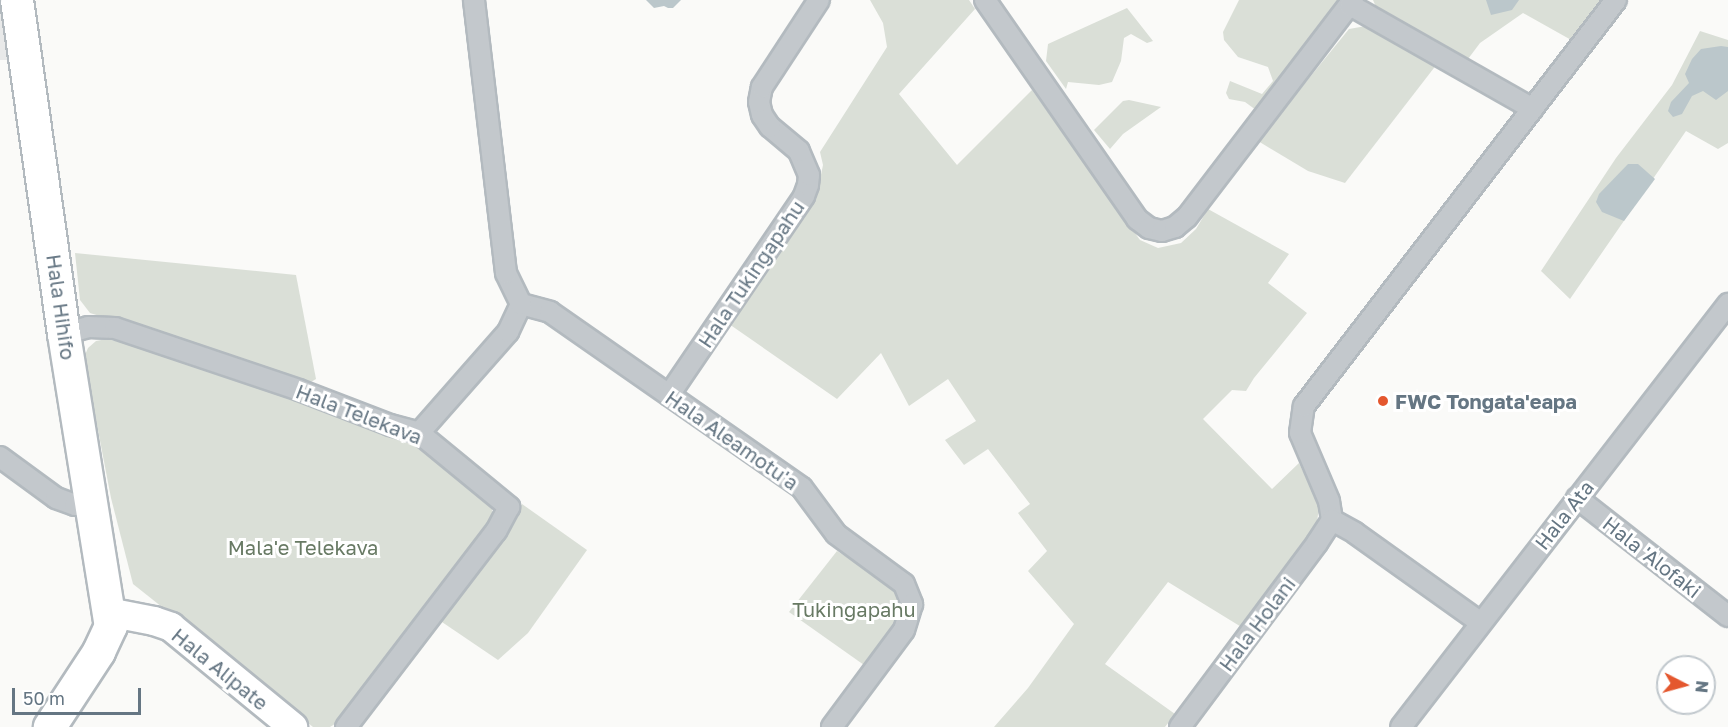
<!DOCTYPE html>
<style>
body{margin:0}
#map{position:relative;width:1728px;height:727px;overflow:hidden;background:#fafaf8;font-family:"Golos Text",sans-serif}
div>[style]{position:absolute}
.built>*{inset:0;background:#e8e9e9}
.green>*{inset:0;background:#dadfd7}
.water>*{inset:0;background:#bbc7cb}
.roads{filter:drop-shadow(2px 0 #b3babf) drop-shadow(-2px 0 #b3babf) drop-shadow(0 2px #b3babf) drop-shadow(0 -2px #b3babf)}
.street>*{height:20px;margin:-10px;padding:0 10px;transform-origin:10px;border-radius:10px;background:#c3c8cc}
.secondary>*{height:28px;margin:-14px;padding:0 14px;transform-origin:14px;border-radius:14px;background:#fff}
.primary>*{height:32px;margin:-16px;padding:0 16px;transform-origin:16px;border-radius:16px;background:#fff}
.dots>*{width:16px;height:16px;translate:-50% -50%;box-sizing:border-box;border:3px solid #fff;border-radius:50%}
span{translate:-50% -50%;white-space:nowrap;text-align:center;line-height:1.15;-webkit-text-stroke:6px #fff;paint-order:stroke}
.street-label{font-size:20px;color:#657683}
.poi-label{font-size:20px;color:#657683;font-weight:700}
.left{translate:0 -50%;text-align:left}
.park-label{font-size:20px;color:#687a64}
.north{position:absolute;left:1656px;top:655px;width:60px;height:60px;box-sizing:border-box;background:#fff;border:2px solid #c1c8cd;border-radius:50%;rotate:96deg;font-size:16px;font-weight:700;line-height:24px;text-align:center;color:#657683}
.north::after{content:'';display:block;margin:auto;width:21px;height:27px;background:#e4572e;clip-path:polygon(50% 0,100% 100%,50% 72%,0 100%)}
.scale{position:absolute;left:12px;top:688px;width:129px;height:27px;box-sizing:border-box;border:3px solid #657683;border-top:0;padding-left:8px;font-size:18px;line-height:21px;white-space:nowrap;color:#657683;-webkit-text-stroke:4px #fff;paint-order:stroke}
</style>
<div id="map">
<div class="built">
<div style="clip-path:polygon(0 0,2px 0,11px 60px,0 60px)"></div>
</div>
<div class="green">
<div style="clip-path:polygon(870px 0,969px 0,975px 9px,899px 94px,957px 165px,1032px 90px,1140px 240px,1158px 248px,1181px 243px,1196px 229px,1208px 209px,1289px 254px,1268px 283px,1307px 313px,1254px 378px,1246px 391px,1232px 390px,1203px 419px,1272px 489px,1299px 463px,1319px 505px,1316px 533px,1243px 628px,1168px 582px,1105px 664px,1175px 714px,1165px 727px,994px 727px,1028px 688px,1074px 624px,1028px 571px,1047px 551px,1018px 513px,1030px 504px,988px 449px,964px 465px,945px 440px,976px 421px,948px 379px,909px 406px,881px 353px,837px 399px,729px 324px,816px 199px,823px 165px,820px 152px,887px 47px,883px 23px)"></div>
<div style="clip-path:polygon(1239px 0,1339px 0,1256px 110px,1245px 102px,1229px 99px,1226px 93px,1230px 81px,1262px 94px,1273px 81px,1268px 67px,1238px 57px,1224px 40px,1223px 32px)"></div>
<div style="clip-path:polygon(1373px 0,1605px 0,1573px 41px,1523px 13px,1480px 43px,1468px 59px,1376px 7px)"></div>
<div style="clip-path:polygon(1127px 8px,1153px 41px,1147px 43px,1131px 34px,1124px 38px,1121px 61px,1112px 82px,1099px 85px,1068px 82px,1066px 89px,1046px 61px,1048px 44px)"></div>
<div style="clip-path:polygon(1366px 26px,1437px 64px,1345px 183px,1308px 171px,1258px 141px,1349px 29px)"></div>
<div style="clip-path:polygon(1700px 31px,1728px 40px,1728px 143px,1718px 149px,1686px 131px,1570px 299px,1541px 271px,1616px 158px,1672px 85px)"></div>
<div style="clip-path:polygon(1129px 100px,1161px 107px,1123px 134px,1110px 149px,1094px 130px,1123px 101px)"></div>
<div style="clip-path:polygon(75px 253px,296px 275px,316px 379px,311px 382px,90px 313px,80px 300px)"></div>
<div style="clip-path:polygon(107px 339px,154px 350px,331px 411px,420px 446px,492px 503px,492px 523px,427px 611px,338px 722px,330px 727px,313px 727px,133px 584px,111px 498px,84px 357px,88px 348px,96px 341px)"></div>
<div style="clip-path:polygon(522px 504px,587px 550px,528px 633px,498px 660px,439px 620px)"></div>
<div style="clip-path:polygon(837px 551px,883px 580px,896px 592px,902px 610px,894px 627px,864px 665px,789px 612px)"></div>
</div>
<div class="water">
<div style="clip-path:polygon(646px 0,681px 0,673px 8px,668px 8px,664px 6px,654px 8px)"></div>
<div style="clip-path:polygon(1486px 0,1519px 0,1512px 10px,1491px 15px)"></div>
<div style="clip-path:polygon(1721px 46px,1728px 47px,1728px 91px,1716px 100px,1703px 91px,1692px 96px,1682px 114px,1673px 117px,1668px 111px,1671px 102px,1689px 83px,1685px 74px,1692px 59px,1701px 49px)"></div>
<div style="clip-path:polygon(1628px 164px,1638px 164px,1655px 179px,1624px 221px,1602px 212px,1596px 202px,1599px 194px)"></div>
</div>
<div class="roads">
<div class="street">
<div style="left:985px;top:0;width:267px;rotate:55.2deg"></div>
<div style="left:1137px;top:219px;width:15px;rotate:37deg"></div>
<div style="left:1149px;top:228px;width:13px;rotate:13deg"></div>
<div style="left:1162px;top:231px;width:14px;rotate:-17deg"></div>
<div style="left:1175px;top:227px;width:16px;rotate:-40deg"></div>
<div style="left:1187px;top:217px;width:273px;rotate:-52.6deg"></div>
<div style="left:1350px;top:5px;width:210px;rotate:29.6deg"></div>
<div style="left:521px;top:304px;width:30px;rotate:15deg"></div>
<div style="left:550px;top:312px;width:307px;rotate:34.9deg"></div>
<div style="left:802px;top:488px;width:57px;rotate:53.5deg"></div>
<div style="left:836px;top:534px;width:84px;rotate:36.3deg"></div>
<div style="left:904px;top:584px;width:22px;rotate:68deg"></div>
<div style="left:912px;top:604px;width:27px;rotate:107deg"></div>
<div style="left:904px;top:630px;width:121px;rotate:126.6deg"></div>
<div style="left:64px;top:334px;width:25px;rotate:-16deg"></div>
<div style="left:88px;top:327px;width:27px;rotate:2deg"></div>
<div style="left:115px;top:328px;width:194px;rotate:18.6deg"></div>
<div style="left:299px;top:390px;width:97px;rotate:21deg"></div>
<div style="left:390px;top:425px;width:30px;rotate:15deg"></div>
<div style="left:419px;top:433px;width:117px;rotate:39.4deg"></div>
<div style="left:509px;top:507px;width:27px;rotate:118deg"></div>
<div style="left:496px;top:531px;width:247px;rotate:127.4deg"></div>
<div style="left:669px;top:395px;width:240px;rotate:-55.8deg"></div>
<div style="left:804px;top:196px;width:12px;rotate:-70deg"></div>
<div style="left:808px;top:185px;width:10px;rotate:-84deg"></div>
<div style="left:809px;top:175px;width:26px;rotate:-113deg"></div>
<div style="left:799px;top:151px;width:38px;rotate:-140deg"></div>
<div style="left:770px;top:127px;width:14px;rotate:-124deg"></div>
<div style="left:762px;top:115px;width:13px;rotate:-103deg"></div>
<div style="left:759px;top:102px;width:15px;rotate:-79deg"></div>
<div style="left:762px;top:87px;width:104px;rotate:-56.8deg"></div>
<div style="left:419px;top:433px;width:135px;rotate:-48.6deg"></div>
<div style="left:508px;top:332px;width:31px;rotate:-65deg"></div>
<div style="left:521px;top:304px;width:34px;rotate:-116deg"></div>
<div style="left:506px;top:273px;width:275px;rotate:-96.7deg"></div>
<div style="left:0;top:457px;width:69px;rotate:36.2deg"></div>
<div style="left:56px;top:498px;width:20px;rotate:20deg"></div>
<div style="left:75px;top:505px;width:15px;rotate:-8deg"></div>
<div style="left:1577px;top:498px;width:192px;rotate:38deg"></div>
<div style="left:1332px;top:520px;width:19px;rotate:-99deg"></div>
<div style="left:1329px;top:501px;width:74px;rotate:-113.1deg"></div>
<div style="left:1300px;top:433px;width:27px;rotate:-82deg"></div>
<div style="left:1304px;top:406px;width:512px;rotate:-52.46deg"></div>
<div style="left:1332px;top:520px;width:26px;rotate:29deg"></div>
<div style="left:1355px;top:533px;width:153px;rotate:35.5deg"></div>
<div style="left:1180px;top:727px;width:229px;rotate:-53.3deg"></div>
<div style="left:1317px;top:543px;width:27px;rotate:-57deg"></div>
<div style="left:1401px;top:727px;width:535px;rotate:-52.29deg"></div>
</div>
<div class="secondary">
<div style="left:108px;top:612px;width:47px;rotate:11.1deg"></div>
<div style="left:154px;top:621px;width:18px;rotate:19deg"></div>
<div style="left:171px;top:627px;width:158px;rotate:39.3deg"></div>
</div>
<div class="primary">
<div style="left:17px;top:0;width:337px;rotate:82deg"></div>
<div style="left:64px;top:334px;width:296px;rotate:80.9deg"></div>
<div style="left:111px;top:626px;width:29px;rotate:115deg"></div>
<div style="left:99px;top:652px;width:90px;rotate:123.2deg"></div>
</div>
</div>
<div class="dots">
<div style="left:1383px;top:401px;background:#e4572e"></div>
</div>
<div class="street-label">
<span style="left:751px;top:274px;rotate:-56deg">Hala Tukingapahu</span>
<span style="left:61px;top:307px;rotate:82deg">Hala Hihifo</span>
<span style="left:359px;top:414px;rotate:21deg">Hala Telekava</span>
<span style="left:732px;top:440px;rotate:35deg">Hala Aleamotu'a</span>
<span style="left:1564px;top:515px;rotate:-52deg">Hala Ata</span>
<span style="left:1652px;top:557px;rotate:38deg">Hala 'Alofaki</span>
<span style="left:1257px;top:624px;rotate:-53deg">Hala Holani</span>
<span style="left:220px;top:669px;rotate:39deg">Hala Alipate</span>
</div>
<div class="poi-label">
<span class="left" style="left:1395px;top:401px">FWC Tongata'eapa</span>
</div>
<div class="park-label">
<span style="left:303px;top:547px">Mala'e Telekava</span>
<span style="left:854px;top:609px">Tukingapahu</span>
</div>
<div class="north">N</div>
<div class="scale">50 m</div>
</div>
